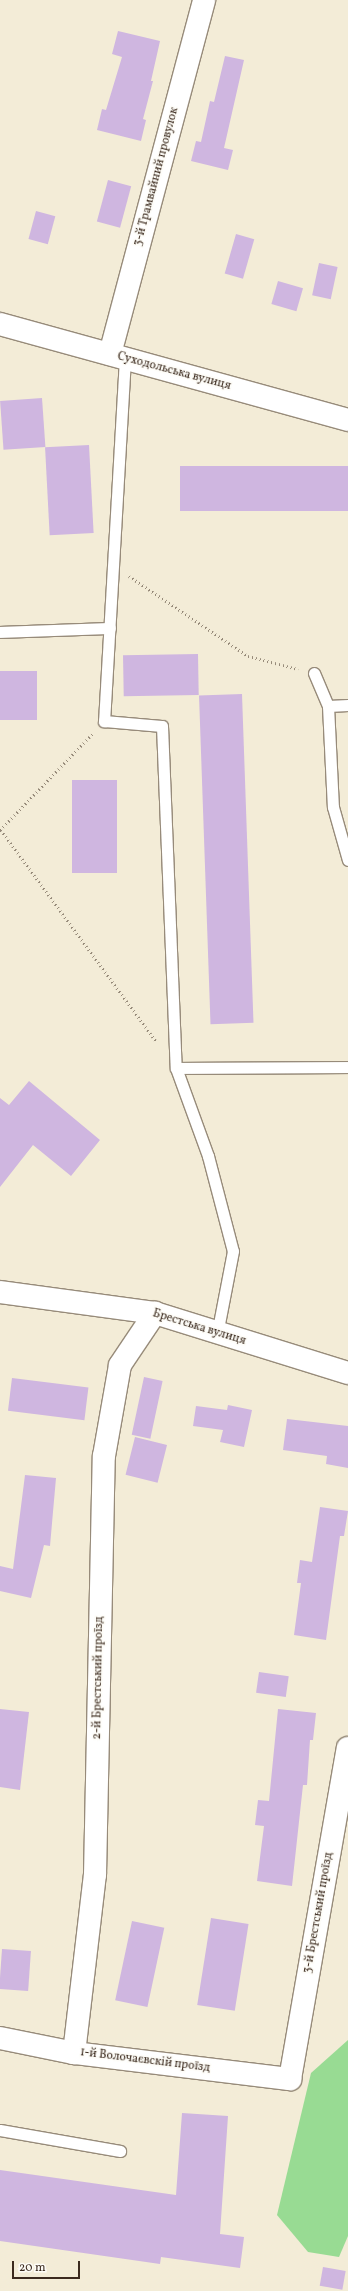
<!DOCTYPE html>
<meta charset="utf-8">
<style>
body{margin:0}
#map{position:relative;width:348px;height:2291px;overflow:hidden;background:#f3ecd7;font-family:Vollkorn,serif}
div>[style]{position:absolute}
.green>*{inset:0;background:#98db93}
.building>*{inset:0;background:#cfb6e0;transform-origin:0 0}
.path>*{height:2.5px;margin-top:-1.25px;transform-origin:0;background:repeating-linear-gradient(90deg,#978b7a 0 1px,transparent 0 4px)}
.roads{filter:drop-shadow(1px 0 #978b7a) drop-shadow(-1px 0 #978b7a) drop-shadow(0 1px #978b7a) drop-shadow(0 -1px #978b7a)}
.service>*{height:11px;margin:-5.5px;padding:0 5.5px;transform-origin:5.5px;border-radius:5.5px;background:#fff}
.minor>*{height:22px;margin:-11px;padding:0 11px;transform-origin:11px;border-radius:11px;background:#fff}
span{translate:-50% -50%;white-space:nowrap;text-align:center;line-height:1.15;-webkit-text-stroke:3px #fdfcf7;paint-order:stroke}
.street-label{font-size:12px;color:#3b2a1e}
.scale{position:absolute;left:12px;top:2261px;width:68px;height:18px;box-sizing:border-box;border:2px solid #3b2a1e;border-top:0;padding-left:5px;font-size:12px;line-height:14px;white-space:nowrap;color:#3b2a1e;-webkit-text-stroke:3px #fdfcf7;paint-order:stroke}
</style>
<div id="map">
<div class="green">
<div style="clip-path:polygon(348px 2040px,348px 2236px,339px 2257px,308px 2252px,277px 2215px,311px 2073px)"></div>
</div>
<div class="building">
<div style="clip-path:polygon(118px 31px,160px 41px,151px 81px,153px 81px,143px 119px,146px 120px,141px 141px,97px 130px,102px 109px,106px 110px,122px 57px,112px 54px)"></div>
<div style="clip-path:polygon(225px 56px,244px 60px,224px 148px,233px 150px,228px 170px,191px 161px,196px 141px,201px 142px,210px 101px,214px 102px)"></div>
<div style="left:108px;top:180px;width:24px;height:43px;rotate:15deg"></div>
<div style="left:36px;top:211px;width:20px;height:29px;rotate:15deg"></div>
<div style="left:236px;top:234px;width:19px;height:41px;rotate:16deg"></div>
<div style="left:319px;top:263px;width:19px;height:33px;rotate:12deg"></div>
<div style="left:278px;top:281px;width:26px;height:24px;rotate:16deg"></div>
<div style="left:42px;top:398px;width:49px;height:42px;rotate:86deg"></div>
<div style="left:89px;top:445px;width:88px;height:44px;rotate:87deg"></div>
<div style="left:348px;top:466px;width:45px;height:168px;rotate:90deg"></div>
<div style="left:198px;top:654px;width:41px;height:75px;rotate:89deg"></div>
<div style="left:0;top:671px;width:37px;height:49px"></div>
<div style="left:242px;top:694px;width:329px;height:43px;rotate:88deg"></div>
<div style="left:72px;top:780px;width:45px;height:93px"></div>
<div style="clip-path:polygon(29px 1081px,100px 1140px,71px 1176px,33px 1145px,0 1187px,0 1098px,9px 1105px)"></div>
<div style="left:144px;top:1377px;width:19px;height:59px;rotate:12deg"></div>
<div style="left:12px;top:1378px;width:77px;height:33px;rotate:7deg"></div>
<div style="clip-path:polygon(228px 1405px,252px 1410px,244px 1447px,220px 1442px,223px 1430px,193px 1426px,196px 1406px,227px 1410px)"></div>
<div style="clip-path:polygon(287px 1419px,348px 1426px,348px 1468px,326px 1464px,327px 1456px,283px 1450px)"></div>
<div style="left:135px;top:1437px;width:33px;height:39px;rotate:14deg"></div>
<div style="clip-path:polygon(25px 1475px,56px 1478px,50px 1546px,44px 1545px,31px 1598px,0 1591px,0 1566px,13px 1569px)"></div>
<div style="clip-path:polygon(320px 1507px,348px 1511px,344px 1536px,340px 1536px,326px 1640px,294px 1635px,301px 1583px,297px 1583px,300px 1560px,312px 1562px)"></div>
<div style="left:259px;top:1672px;width:30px;height:21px;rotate:8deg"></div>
<div style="clip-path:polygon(0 1709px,29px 1712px,20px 1790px,0 1787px)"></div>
<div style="clip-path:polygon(278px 1709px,316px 1713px,313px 1740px,310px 1740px,307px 1785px,303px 1785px,292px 1886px,257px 1881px,264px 1826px,255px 1825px,258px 1800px,269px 1801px)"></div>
<div style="left:211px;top:1918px;width:38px;height:88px;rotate:9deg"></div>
<div style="left:132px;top:1921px;width:33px;height:81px;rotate:12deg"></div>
<div style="left:2px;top:1949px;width:29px;height:40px;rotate:4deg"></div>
<div style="clip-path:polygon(182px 2113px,228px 2116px,220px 2234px,244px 2237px,240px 2268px,161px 2257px,160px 2264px,0 2241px,0 2170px,176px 2195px)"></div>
<div style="left:323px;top:2267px;width:23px;height:19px;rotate:10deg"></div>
</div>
<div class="path">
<div style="left:129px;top:576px;width:143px;rotate:33.9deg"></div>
<div style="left:248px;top:656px;width:52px;rotate:14.6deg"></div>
<div style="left:0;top:830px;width:133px;rotate:-46.2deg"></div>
<div style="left:1px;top:830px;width:263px;rotate:53.7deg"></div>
</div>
<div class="roads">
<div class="service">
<div style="left:125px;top:358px;width:364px;rotate:93.3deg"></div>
<div style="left:104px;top:721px;width:58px;rotate:4.9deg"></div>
<div style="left:162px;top:726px;width:342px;rotate:87.7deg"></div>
<div style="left:176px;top:1068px;width:172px;rotate:-0.3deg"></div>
<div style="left:0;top:632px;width:110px;rotate:-2.1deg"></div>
<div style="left:314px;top:673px;width:36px;rotate:67deg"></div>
<div style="left:328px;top:706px;width:101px;rotate:87.2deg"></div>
<div style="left:333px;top:807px;width:55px;rotate:74.2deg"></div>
<div style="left:328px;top:706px;width:20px;rotate:-3deg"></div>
<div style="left:176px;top:1068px;width:94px;rotate:70deg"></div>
<div style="left:208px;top:1156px;width:98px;rotate:75.3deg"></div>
<div style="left:233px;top:1251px;width:85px;rotate:100.9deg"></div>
<div style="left:0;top:2130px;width:122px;rotate:9.9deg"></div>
</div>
<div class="minor">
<div style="left:0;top:324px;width:361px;rotate:15.4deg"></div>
<div style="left:110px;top:354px;width:366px;rotate:-75.1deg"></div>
<div style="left:0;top:1292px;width:156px;rotate:7.7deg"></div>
<div style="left:155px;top:1313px;width:202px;rotate:17.3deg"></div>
<div style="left:0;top:2038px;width:76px;rotate:11.5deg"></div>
<div style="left:74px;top:2053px;width:218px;rotate:6.9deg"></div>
<div style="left:290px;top:2079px;width:336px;rotate:-80.1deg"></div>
<div style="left:74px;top:2053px;width:179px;rotate:-83.3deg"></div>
<div style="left:95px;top:1875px;width:419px;rotate:-88.8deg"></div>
<div style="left:104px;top:1456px;width:92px;rotate:-80deg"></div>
<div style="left:120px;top:1365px;width:63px;rotate:-56.1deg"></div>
</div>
</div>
<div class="street-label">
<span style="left:157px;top:177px;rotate:-75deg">3-й Трамвайний провулок</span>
<span style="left:174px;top:372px;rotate:15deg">Суходольська вулиця</span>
<span style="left:199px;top:1328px;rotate:17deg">Брестська вулиця</span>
<span style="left:99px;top:1678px;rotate:-89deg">2-й Брестський проїзд</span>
<span style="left:319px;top:1913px;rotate:-80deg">3-й Брестський проїзд</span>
<span style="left:145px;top:2061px;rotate:7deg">1-й Волочаєвскій проїзд</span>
</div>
<div class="scale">20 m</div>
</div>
